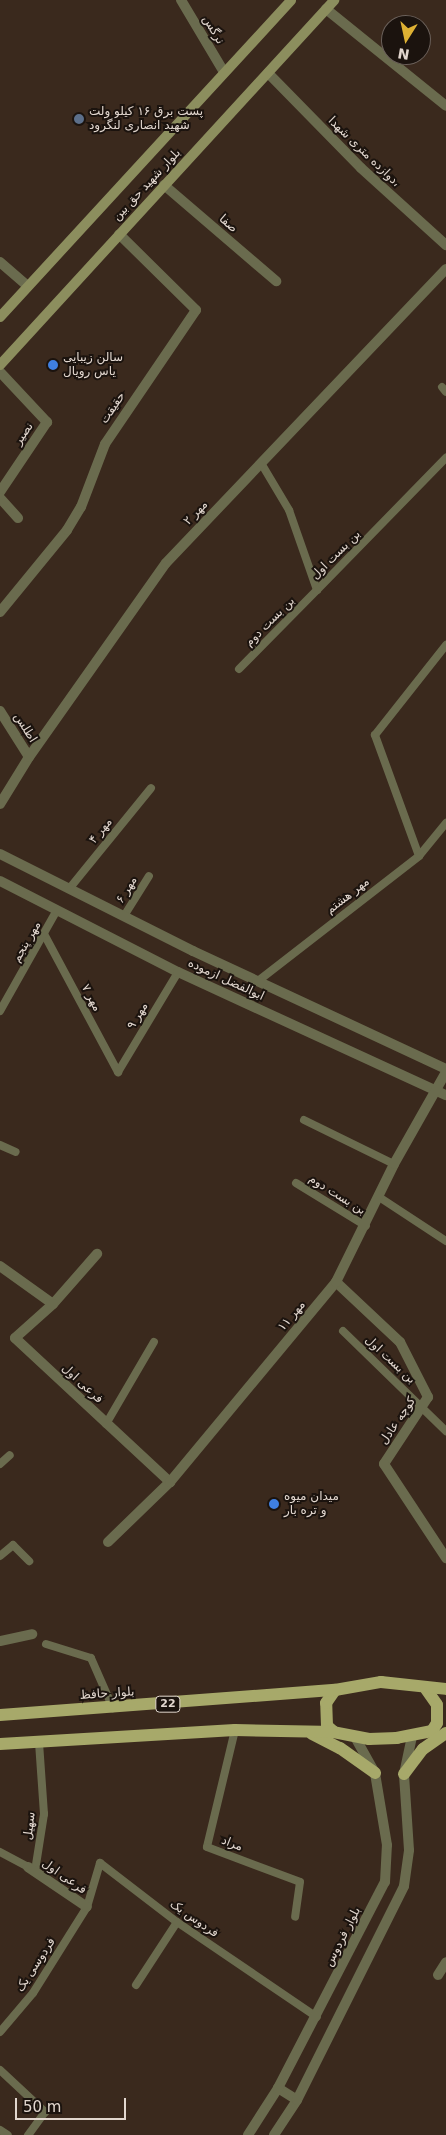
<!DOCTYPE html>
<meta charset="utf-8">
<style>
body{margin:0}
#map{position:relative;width:446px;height:2135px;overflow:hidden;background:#3a291d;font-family:"DejaVu Sans","Noto Sans Arabic",sans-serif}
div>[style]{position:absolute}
.service>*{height:8px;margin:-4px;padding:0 4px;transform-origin:4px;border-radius:4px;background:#6a6b4e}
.minor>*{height:10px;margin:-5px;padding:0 5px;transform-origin:5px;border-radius:5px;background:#6a6b4e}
.tertiary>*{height:10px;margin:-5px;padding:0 5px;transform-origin:5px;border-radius:5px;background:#6a6b4e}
.secondary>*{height:10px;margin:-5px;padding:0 5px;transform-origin:5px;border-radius:5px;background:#8c8e5e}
.primary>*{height:12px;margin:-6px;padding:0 6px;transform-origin:6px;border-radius:6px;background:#a7a96a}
.dots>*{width:14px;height:14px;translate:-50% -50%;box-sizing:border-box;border:2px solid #1b130e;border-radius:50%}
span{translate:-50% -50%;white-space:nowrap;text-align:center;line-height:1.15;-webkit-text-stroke:4px #1b130e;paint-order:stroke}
.shield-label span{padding:1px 4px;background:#1b130e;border:1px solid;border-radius:4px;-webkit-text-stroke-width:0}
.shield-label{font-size:11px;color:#e2d7cf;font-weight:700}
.street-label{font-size:12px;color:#e2d7cf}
.poi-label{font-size:12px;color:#e2d7cf}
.left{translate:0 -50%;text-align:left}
.north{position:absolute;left:381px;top:15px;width:50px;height:50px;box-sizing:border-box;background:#1b130e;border:1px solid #6b615b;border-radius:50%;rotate:190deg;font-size:14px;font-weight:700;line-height:20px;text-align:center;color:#e2d7cf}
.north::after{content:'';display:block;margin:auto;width:18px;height:22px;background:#deb133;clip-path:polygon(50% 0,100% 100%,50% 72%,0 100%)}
.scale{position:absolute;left:15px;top:2098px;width:111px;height:22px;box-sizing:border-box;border:2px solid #e2d7cf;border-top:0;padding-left:6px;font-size:15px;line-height:18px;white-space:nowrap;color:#e2d7cf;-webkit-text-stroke:4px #1b130e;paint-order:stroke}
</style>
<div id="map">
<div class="service">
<div style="left:442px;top:387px;width:6px;rotate:51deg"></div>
<div style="left:261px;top:463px;width:55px;rotate:59.2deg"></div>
<div style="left:289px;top:510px;width:85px;rotate:70.7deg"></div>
<div style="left:317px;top:590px;width:185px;rotate:-45.7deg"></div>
<div style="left:239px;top:669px;width:111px;rotate:-45.4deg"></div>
<div style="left:419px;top:856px;width:129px;rotate:-110deg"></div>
<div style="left:375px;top:735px;width:115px;rotate:-51.7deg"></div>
<div style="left:69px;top:889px;width:130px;rotate:-50.9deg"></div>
<div style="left:124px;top:916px;width:47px;rotate:-58deg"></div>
<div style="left:44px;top:934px;width:157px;rotate:61.8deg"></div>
<div style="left:258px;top:981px;width:204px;rotate:-37.8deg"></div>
<div style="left:419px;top:856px;width:43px;rotate:-50.7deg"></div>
<div style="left:0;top:1011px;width:116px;rotate:-60.6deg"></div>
<div style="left:118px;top:1072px;width:117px;rotate:-59deg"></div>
<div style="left:304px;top:1120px;width:100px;rotate:26.1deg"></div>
<div style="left:0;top:1145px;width:17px;rotate:24deg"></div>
<div style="left:296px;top:1183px;width:82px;rotate:31.6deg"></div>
<div style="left:379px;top:1197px;width:80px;rotate:33.3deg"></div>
<div style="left:343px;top:1331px;width:144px;rotate:44.2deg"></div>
<div style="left:106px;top:1424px;width:95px;rotate:-59.7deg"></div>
<div style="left:0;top:1464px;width:13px;rotate:-42deg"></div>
<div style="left:0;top:1556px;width:17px;rotate:-40deg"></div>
<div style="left:13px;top:1545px;width:23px;rotate:45deg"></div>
<div style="left:46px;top:1644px;width:47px;rotate:17.3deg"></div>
<div style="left:91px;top:1658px;width:55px;rotate:66.3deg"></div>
<div style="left:235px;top:1730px;width:120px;rotate:103.5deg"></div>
<div style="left:207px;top:1847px;width:99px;rotate:20.6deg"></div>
<div style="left:300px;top:1882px;width:35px;rotate:98deg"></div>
<div style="left:0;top:1852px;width:40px;rotate:28deg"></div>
<div style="left:35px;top:1871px;width:58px;rotate:-81deg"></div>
<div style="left:44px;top:1814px;width:71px;rotate:-94deg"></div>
<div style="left:136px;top:1985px;width:75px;rotate:-56.9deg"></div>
<div style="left:0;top:2032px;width:51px;rotate:-49.8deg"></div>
<div style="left:33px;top:1993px;width:102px;rotate:-57.9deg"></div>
<div style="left:87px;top:1907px;width:46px;rotate:-73.5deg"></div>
<div style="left:100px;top:1863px;width:97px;rotate:37.5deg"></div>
<div style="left:177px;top:1922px;width:169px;rotate:34.2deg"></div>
<div style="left:0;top:2070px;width:62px;rotate:43deg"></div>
<div style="left:45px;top:2112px;width:29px;rotate:126deg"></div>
<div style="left:0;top:2130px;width:9px;rotate:32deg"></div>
</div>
<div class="minor">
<div style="left:181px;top:0;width:84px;rotate:59.2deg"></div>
<div style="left:326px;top:9px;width:154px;rotate:38.9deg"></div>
<div style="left:164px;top:185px;width:148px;rotate:40.6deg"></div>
<div style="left:0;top:372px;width:69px;rotate:46.8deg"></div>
<div style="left:47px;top:422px;width:84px;rotate:123.9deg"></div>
<div style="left:0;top:498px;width:27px;rotate:48deg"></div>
<div style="left:0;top:612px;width:106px;rotate:-50.7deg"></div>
<div style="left:67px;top:530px;width:27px;rotate:-59deg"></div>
<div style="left:81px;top:507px;width:67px;rotate:-69.1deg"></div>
<div style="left:105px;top:444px;width:162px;rotate:-55.8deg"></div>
<div style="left:196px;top:310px;width:108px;rotate:-135.4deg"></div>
<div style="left:0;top:711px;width:54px;rotate:57.8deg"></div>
<div style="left:0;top:804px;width:55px;rotate:-58.3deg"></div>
<div style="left:29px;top:757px;width:237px;rotate:-54.8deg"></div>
<div style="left:166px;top:563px;width:406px;rotate:-46.4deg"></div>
<div style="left:0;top:854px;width:216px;rotate:26.7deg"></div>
<div style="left:193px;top:951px;width:279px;rotate:25deg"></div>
<div style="left:0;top:881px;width:200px;rotate:27.1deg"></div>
<div style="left:178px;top:972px;width:295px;rotate:24.7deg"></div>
<div style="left:0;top:1266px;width:65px;rotate:35.6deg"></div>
<div style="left:53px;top:1304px;width:67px;rotate:-48.7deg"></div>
<div style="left:336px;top:1282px;width:88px;rotate:43.2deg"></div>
<div style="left:400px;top:1342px;width:62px;rotate:63deg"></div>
<div style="left:428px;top:1397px;width:80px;rotate:123.3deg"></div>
<div style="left:384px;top:1464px;width:113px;rotate:56.6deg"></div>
<div style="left:53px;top:1304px;width:51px;rotate:138.2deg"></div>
<div style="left:15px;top:1338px;width:212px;rotate:42.9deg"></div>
<div style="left:108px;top:1542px;width:86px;rotate:-44.1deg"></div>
<div style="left:170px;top:1482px;width:260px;rotate:-50.3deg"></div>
<div style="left:336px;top:1282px;width:131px;rotate:-63.8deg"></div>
<div style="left:394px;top:1164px;width:106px;rotate:-60.5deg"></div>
<div style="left:0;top:1641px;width:33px;rotate:-12deg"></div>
<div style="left:28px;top:1867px;width:71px;rotate:34.1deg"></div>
<div style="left:438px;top:1975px;width:15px;rotate:-58deg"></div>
</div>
<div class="tertiary">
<div style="left:268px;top:73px;width:133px;rotate:45.6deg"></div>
<div style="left:361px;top:168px;width:115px;rotate:42.2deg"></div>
<div style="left:0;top:262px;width:37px;rotate:41deg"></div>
<div style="left:278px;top:2088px;width:22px;rotate:32deg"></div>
<div style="left:248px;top:2135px;width:56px;rotate:-57.4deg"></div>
<div style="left:278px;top:2088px;width:232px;rotate:-62.6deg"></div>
<div style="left:385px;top:1882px;width:37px;rotate:-87deg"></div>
<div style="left:387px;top:1845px;width:73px;rotate:-99.5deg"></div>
<div style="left:375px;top:1773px;width:41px;rotate:-119.1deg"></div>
<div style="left:274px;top:2135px;width:42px;rotate:-56.7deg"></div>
<div style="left:297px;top:2100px;width:239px;rotate:-63.4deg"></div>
<div style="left:404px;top:1886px;width:36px;rotate:-82deg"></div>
<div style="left:409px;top:1850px;width:76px;rotate:-93.8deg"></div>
<div style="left:404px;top:1774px;width:39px;rotate:-78deg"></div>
</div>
<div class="secondary">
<div style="left:0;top:317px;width:430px;rotate:-47.4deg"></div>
<div style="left:0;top:365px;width:495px;rotate:-47.5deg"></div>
</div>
<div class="primary">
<div style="left:426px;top:1689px;width:19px;rotate:55deg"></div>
<div style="left:437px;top:1705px;width:18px;rotate:90deg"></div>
<div style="left:437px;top:1723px;width:9px;rotate:122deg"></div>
<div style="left:432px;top:1731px;width:36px;rotate:169deg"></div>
<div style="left:397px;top:1738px;width:28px;rotate:178deg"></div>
<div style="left:369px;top:1739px;width:36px;rotate:-169deg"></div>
<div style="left:334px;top:1732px;width:9px;rotate:-139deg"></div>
<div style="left:327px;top:1726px;width:23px;rotate:-92deg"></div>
<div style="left:326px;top:1703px;width:16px;rotate:-55deg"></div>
<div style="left:335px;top:1690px;width:47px;rotate:-9.9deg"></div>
<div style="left:381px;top:1682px;width:65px;rotate:6.1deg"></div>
<div style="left:0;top:1715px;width:336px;rotate:-4.3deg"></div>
<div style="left:312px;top:1734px;width:31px;rotate:27deg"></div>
<div style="left:340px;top:1748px;width:43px;rotate:35.5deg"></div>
<div style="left:0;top:1744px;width:235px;rotate:-3.4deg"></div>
<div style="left:235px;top:1730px;width:99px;rotate:1.2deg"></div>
<div style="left:404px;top:1774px;width:31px;rotate:-53deg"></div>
<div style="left:423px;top:1749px;width:28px;rotate:-35deg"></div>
</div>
<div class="dots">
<div style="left:79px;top:119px;background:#5c6f8a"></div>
<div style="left:53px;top:365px;background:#3f7fe0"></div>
<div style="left:274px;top:1504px;background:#3f7fe0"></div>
</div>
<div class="shield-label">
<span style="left:168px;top:1704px">22</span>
</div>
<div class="street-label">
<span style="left:213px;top:30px;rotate:60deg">نرگس</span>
<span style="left:364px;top:152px;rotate:44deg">دوازده متری شهدا،</span>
<span style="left:147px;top:185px;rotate:-47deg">بلوار شهید حق بین</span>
<span style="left:228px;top:224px;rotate:41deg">صفا</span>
<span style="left:113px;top:408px;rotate:-56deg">حقیقت</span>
<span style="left:24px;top:434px;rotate:-56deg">نصیر</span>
<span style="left:196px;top:513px;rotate:-46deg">مهر ۲</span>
<span style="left:336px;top:555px;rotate:-45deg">بن بست اول</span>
<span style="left:270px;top:622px;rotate:-45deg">بن بست دوم</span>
<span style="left:25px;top:728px;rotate:58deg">اطلس</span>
<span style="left:101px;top:831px;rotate:-51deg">مهر ۴</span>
<span style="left:127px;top:890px;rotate:-58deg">مهر ۶</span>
<span style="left:348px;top:896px;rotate:-38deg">مهر هشتم</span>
<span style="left:27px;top:942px;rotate:-60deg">مهر پنجم</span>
<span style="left:226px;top:980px;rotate:25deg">ابوالفضل ازموده</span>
<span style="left:91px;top:998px;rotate:62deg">مهر ۷</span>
<span style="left:138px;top:1016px;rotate:-59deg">مهر ۹</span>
<span style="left:337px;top:1195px;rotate:32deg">بن بست دوم</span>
<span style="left:292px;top:1316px;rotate:-50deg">مهر ۱۱</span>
<span style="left:390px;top:1360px;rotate:43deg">بن بست اول</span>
<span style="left:82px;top:1384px;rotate:43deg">فرعی اول</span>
<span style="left:398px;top:1421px;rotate:-56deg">کوچه عادل</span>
<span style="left:107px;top:1694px;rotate:-4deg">بلوار حافظ</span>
<span style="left:30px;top:1826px;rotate:-83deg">سهیل</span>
<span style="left:232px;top:1844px;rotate:21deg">مراد</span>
<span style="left:64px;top:1877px;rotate:35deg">فرعی اول</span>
<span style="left:194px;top:1919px;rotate:35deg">فردوس یک</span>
<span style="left:343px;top:1937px;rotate:-63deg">بلوار فردوس</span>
<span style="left:36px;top:1965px;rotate:-57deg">فردوسی یک</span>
</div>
<div class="poi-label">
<span class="left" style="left:89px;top:119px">پست برق ۱۶ کیلو ولت<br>شهید انصاری لنگرود</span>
<span class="left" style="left:63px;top:365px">سالن زیبایی<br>یاس رویال</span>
<span class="left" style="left:284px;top:1504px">میدان میوه<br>و تره بار</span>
</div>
<div class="north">N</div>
<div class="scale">50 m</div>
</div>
